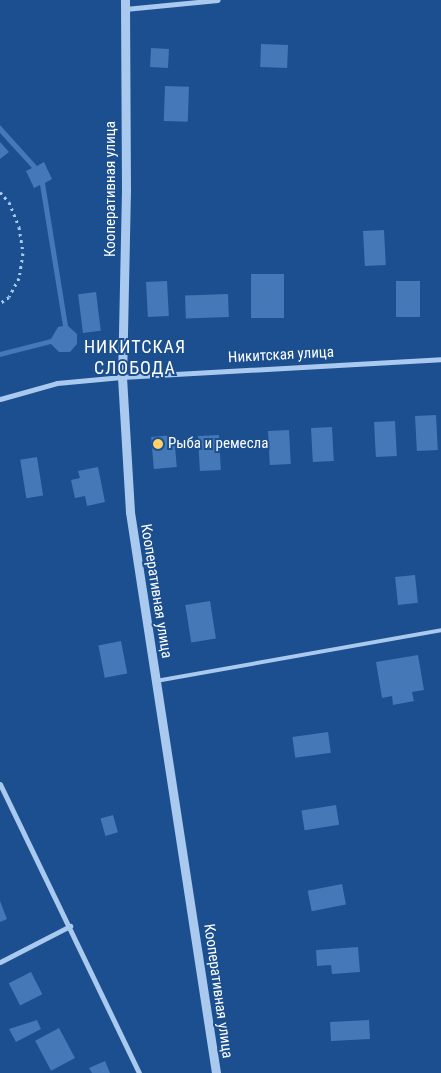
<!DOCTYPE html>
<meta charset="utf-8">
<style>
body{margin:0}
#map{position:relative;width:441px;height:1073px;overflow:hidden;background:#1b4f8f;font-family:"Roboto Condensed",sans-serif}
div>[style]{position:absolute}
.building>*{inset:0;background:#4478b7;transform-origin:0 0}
.path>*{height:3px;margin-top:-1.5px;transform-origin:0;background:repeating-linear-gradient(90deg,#a9c9ee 0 2.5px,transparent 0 6.5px)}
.service>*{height:4px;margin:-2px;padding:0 2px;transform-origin:2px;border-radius:2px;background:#a9c9ee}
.minor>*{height:5px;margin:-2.5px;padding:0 2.5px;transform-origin:2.5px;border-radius:2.5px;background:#a9c9ee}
.tertiary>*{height:9px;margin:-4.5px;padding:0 4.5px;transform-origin:4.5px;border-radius:4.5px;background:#a9c9ee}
.dots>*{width:14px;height:14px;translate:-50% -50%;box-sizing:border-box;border:2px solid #1b4f8f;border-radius:50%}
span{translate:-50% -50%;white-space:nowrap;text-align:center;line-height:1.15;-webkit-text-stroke:4px #1b4f8f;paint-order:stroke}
.street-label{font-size:15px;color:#fff}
.poi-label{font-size:15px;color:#fff}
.left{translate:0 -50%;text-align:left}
.quarter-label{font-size:18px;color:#fff;letter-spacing:1px}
</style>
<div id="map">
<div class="building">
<div style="left:261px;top:44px;width:27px;height:23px;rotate:2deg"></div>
<div style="left:151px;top:48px;width:18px;height:19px;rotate:3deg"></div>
<div style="left:165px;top:86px;width:24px;height:35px;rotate:2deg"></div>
<div style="clip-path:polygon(0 125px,37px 166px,44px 162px,52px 179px,45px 183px,68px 326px,77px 334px,77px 344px,70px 352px,59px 352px,51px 344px,0 357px,0 352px,51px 339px,58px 327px,63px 326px,40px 185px,34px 188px,26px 171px,32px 168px,0 133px)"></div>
<div style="clip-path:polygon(0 142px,9px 152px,0 159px)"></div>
<div style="left:384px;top:230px;width:35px;height:21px;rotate:87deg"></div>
<div style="left:251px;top:274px;width:33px;height:44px"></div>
<div style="left:167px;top:281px;width:35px;height:21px;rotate:87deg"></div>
<div style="left:396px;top:281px;width:24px;height:36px"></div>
<div style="left:96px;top:292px;width:39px;height:18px;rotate:83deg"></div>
<div style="left:228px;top:294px;width:23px;height:43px;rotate:88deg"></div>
<div style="left:436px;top:415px;width:35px;height:21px;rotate:87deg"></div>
<div style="left:395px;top:421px;width:35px;height:21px;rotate:87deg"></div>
<div style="left:332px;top:427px;width:34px;height:21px;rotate:87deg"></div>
<div style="left:289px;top:430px;width:34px;height:21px;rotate:87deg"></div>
<div style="left:174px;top:435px;width:32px;height:23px;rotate:85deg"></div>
<div style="left:219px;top:435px;width:35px;height:21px;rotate:87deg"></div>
<div style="left:37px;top:457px;width:39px;height:17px;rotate:81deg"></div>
<div style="clip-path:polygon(98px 467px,105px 502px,87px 506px,85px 496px,75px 498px,71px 480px,80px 478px,78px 471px)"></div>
<div style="left:415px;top:575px;width:28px;height:20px;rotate:84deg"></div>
<div style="left:210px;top:601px;width:38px;height:25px;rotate:81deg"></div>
<div style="left:121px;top:641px;width:33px;height:23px;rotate:79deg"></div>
<div style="clip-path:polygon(418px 655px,424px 690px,412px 692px,414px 701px,393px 705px,392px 696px,382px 698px,376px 662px)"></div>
<div style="left:328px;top:732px;width:21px;height:36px;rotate:82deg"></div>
<div style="left:336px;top:805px;width:20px;height:35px;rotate:81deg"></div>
<div style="left:113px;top:815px;width:18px;height:13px;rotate:74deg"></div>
<div style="left:342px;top:884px;width:21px;height:35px;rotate:79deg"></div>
<div style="clip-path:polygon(0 901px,7px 919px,0 922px)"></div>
<div style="clip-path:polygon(358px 947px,360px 972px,332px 974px,331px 965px,317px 966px,316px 950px)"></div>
<div style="left:31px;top:972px;width:25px;height:25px;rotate:63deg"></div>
<div style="clip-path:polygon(37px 1020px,41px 1029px,16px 1042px,9px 1029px)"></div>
<div style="left:369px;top:1020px;width:19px;height:39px;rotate:87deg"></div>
<div style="left:59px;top:1028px;width:34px;height:27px;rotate:62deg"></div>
<div style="clip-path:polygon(105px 1061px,110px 1073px,92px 1073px,89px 1068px)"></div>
</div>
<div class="path">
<div style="left:0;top:192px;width:13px;rotate:48deg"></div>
<div style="left:9px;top:202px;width:27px;rotate:68deg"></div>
<div style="left:19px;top:227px;width:26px;rotate:81deg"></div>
<div style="left:23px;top:253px;width:25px;rotate:99deg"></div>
<div style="left:19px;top:278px;width:21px;rotate:118deg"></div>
<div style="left:9px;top:297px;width:11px;rotate:146deg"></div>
</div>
<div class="service">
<div style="left:156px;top:681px;width:290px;rotate:-10.1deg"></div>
</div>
<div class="minor">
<div style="left:125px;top:9px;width:93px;rotate:-5.5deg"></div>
<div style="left:0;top:399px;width:59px;rotate:-15.7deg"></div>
<div style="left:57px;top:383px;width:65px;rotate:-5.3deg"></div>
<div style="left:122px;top:377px;width:320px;rotate:-3.2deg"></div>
<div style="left:0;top:784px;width:321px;rotate:64.3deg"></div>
<div style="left:0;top:962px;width:79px;rotate:-27.2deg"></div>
</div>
<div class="tertiary">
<div style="left:125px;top:0;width:190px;rotate:89.7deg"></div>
<div style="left:126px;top:190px;width:187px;rotate:91.2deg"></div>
<div style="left:122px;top:377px;width:135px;rotate:86.6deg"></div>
<div style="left:130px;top:512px;width:568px;rotate:81.28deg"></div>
</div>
<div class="dots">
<div style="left:158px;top:444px;background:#ffd166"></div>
</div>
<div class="street-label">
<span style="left:111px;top:189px;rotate:-90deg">Кооперативная улица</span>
<span style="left:281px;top:355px;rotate:-3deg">Никитская улица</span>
<span style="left:156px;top:591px;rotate:81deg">Кооперативная улица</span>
<span style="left:218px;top:991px;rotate:82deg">Кооперативная улица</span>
</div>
<div class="poi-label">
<span class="left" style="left:168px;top:444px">Рыба и ремесла</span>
</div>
<div class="quarter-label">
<span style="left:135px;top:358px">НИКИТСКАЯ<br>СЛОБОДА</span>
</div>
</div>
